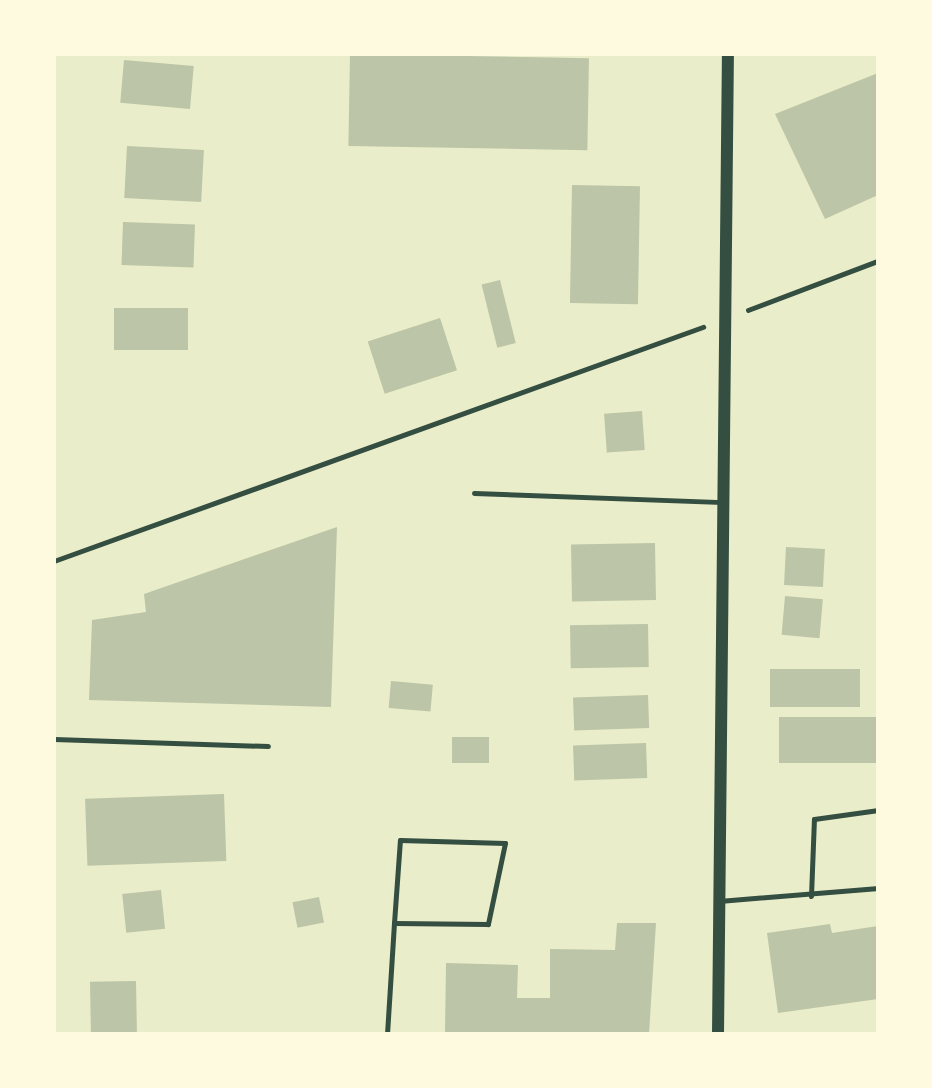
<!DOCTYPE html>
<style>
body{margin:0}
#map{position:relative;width:932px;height:1088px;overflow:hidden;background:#e9edc9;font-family:"Golos Text",sans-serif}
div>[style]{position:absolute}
.building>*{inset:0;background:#bcc5a7;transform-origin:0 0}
.path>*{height:4.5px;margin:-2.25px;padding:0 2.25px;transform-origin:2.25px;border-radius:2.25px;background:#344e41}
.service>*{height:5px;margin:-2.5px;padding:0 2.5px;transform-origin:2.5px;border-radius:2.5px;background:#344e41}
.tertiary>*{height:12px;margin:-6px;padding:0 6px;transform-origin:6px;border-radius:6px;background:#344e41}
span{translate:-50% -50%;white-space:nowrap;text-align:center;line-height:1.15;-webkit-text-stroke:6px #fefae0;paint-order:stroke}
.frame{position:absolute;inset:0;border:56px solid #fefae0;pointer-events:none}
</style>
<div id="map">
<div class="building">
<div style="left:350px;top:54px;width:239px;height:92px;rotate:1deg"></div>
<div style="left:124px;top:60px;width:70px;height:43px;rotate:5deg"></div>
<div style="clip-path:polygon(878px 73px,878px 195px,825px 219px,775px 114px)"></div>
<div style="left:127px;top:146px;width:77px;height:52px;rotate:3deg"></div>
<div style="left:572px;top:185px;width:68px;height:118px;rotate:1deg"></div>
<div style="left:123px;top:222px;width:72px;height:43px;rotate:2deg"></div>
<div style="left:500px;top:280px;width:65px;height:19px;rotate:76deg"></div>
<div style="left:114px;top:308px;width:74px;height:42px"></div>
<div style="left:440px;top:318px;width:55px;height:76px;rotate:72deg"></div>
<div style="left:642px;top:411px;width:39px;height:38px;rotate:86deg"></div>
<div style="clip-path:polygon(337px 527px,331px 707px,89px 700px,92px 620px,146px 612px,144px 594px)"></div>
<div style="left:655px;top:543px;width:57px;height:84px;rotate:89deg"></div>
<div style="left:786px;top:547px;width:39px;height:38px;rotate:3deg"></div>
<div style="left:785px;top:596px;width:38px;height:39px;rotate:5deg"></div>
<div style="left:648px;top:624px;width:43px;height:78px;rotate:89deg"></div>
<div style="left:860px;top:669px;width:38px;height:90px;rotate:90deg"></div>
<div style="left:391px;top:681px;width:42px;height:27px;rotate:5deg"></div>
<div style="left:648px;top:695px;width:33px;height:75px;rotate:88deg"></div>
<div style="left:878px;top:717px;width:46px;height:99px;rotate:90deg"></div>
<div style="left:452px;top:737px;width:37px;height:26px"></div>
<div style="left:646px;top:743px;width:35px;height:73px;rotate:88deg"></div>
<div style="left:224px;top:794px;width:67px;height:139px;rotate:88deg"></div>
<div style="left:161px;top:890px;width:39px;height:39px;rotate:84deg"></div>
<div style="left:319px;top:897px;width:26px;height:27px;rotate:79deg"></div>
<div style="clip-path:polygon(617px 923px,656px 923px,649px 1034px,445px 1034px,446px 963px,518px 965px,517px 998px,550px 998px,550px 949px,615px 950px)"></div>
<div style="clip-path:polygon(830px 924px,832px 933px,878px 926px,878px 999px,778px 1013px,767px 933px)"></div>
<div style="left:136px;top:981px;width:53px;height:46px;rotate:89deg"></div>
</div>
<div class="path">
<div style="left:748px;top:310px;width:139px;rotate:-20.7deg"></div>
<div style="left:54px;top:561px;width:690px;rotate:-19.83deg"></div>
</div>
<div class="service">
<div style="left:474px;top:493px;width:249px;rotate:2.1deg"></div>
<div style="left:54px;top:739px;width:214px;rotate:1.9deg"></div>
<div style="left:811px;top:896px;width:77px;rotate:-87.8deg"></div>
<div style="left:814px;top:819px;width:65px;rotate:-8deg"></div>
<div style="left:719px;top:901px;width:160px;rotate:-4.7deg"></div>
<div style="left:387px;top:1034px;width:111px;rotate:-86.4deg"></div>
<div style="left:394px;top:923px;width:83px;rotate:-85.9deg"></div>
<div style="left:400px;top:840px;width:105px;rotate:1.6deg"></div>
<div style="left:505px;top:843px;width:83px;rotate:101.9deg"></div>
<div style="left:488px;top:924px;width:94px;rotate:-179.4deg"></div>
</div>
<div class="tertiary">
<div style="left:718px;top:1034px;width:980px;rotate:-89.42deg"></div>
</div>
<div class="frame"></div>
</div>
